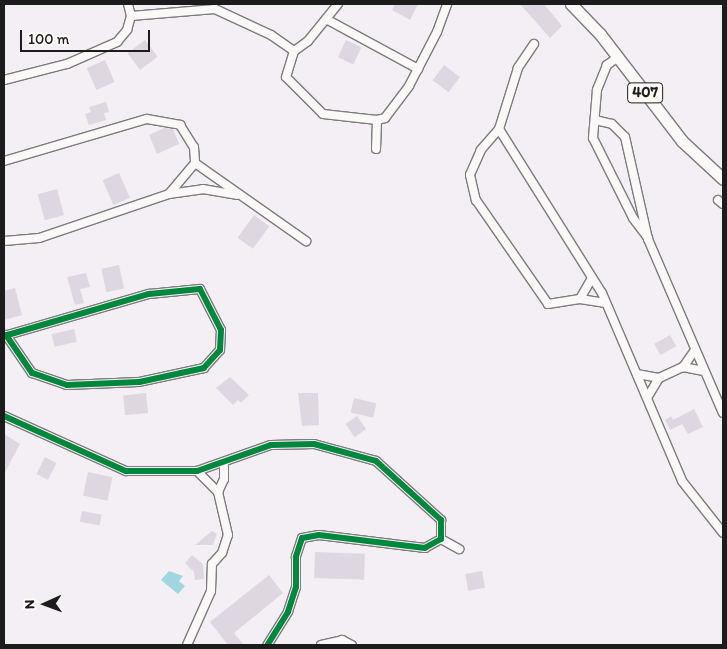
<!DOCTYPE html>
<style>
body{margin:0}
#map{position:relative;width:727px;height:649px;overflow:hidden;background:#f4eff5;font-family:Itim,sans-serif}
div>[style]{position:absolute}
.water>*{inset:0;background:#a0d6df}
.building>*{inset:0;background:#ded6e1;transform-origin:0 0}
.roads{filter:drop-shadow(1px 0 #7d7b7e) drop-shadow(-1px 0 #7d7b7e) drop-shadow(0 1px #7d7b7e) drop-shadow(0 -1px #7d7b7e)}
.minor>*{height:8px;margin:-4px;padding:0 4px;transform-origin:4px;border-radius:4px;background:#faf9f8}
.primary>*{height:11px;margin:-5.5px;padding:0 5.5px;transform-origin:5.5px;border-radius:5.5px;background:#faf9f8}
.cycleway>*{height:6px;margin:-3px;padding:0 3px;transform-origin:3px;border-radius:3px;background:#00873e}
span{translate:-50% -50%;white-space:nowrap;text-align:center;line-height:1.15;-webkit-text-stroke:4px #fdfcf7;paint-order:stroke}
.shield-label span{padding:1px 4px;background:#fdfcf7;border:1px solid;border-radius:4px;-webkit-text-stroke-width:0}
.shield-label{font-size:15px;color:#1c1c1c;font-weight:700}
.frame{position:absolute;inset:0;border:5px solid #1c1c1c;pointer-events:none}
.north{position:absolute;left:20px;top:579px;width:50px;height:50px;-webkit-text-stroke:4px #fdfcf7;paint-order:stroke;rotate:268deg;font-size:14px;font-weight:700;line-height:20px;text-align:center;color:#1c1c1c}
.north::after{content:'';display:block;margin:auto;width:18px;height:22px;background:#1c1c1c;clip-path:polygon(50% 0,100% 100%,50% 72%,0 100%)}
.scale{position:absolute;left:20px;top:30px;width:130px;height:22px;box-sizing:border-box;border:2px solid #1c1c1c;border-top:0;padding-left:6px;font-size:15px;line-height:18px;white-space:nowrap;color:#1c1c1c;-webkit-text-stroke:4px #fdfcf7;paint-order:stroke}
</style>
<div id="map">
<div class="water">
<div style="clip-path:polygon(169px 571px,183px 576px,179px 581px,185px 586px,178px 594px,161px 580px)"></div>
</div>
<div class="building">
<div style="clip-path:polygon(395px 4px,418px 4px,410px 20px,392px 10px)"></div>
<div style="clip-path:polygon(520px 4px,544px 4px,562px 26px,550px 38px)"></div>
<div style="left:145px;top:40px;width:21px;height:22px;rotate:53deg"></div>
<div style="left:346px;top:40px;width:17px;height:19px;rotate:25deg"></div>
<div style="left:105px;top:60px;width:24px;height:20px;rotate:66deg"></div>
<div style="left:444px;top:65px;width:20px;height:19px;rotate:37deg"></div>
<div style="clip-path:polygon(106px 102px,109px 112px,104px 113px,106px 120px,89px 125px,85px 114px,91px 112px,89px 107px)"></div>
<div style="clip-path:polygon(164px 128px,173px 129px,179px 144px,157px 154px,149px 135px)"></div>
<div style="left:119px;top:173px;width:27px;height:18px;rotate:66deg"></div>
<div style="left:57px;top:189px;width:27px;height:20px;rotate:75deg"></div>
<div style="left:254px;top:215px;width:19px;height:28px;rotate:36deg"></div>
<div style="left:119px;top:265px;width:24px;height:18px;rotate:78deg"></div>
<div style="clip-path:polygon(86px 273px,90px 287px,80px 289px,84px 303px,75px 305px,67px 277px)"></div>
<div style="clip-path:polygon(15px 288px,22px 315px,4px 320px,4px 291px)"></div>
<div style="left:74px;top:329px;width:13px;height:23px;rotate:77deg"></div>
<div style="left:670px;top:335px;width:13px;height:18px;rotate:61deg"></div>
<div style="clip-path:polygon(230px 377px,249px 395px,241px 403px,238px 400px,233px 405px,216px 388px)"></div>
<div style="left:146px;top:393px;width:20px;height:23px;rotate:84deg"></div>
<div style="clip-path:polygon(298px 393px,318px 393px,319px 425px,302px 426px)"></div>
<div style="left:354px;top:398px;width:23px;height:15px;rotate:13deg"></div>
<div style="clip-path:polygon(694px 409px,703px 427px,688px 434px,682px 424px,670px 430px,665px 420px,671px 416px,673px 420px)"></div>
<div style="left:357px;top:416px;width:16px;height:14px;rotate:55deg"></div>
<div style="clip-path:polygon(4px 434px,20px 444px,4px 474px)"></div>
<div style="left:45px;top:457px;width:13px;height:19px;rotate:27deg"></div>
<div style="left:88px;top:472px;width:25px;height:24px;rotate:12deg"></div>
<div style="left:82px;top:511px;width:20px;height:11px;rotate:11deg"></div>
<div style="clip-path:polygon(212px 531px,217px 534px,213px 545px,195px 545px)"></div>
<div style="left:315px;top:552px;width:50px;height:26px;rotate:2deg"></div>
<div style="clip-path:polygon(192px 555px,203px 564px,204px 579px,195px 580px,194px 572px,185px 563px)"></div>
<div style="left:482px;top:571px;width:17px;height:17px;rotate:80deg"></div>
<div style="clip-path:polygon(269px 575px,283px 593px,234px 633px,244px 645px,228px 645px,210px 622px)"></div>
</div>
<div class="roads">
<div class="minor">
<div style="left:338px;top:4px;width:48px;rotate:129deg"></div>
<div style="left:308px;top:41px;width:17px;rotate:144deg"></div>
<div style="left:294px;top:51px;width:27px;rotate:107deg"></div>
<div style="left:286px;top:77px;width:52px;rotate:45deg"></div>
<div style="left:323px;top:114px;width:54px;rotate:6.3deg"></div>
<div style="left:377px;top:120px;width:8px;rotate:-14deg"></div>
<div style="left:385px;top:118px;width:40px;rotate:-53deg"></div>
<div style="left:409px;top:86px;width:61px;rotate:-62.6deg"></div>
<div style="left:437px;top:32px;width:30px;rotate:-70deg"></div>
<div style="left:131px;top:16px;width:84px;rotate:-4.8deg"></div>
<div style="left:215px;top:9px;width:62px;rotate:24.9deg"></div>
<div style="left:271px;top:35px;width:28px;rotate:35deg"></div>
<div style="left:326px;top:19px;width:105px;rotate:28.5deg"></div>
<div style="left:534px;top:44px;width:29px;rotate:124deg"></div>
<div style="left:518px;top:68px;width:64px;rotate:107.3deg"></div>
<div style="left:499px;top:129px;width:28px;rotate:131deg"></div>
<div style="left:481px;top:150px;width:27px;rotate:114deg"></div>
<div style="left:470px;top:175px;width:26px;rotate:77deg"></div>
<div style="left:476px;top:200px;width:126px;rotate:55.3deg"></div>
<div style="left:548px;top:304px;width:32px;rotate:-9deg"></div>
<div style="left:618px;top:57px;width:14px;rotate:144deg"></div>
<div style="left:607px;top:65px;width:27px;rotate:112deg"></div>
<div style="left:597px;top:90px;width:48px;rotate:94.8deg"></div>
<div style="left:593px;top:138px;width:89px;rotate:63.4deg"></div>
<div style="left:633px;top:218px;width:25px;rotate:53deg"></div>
<div style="left:4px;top:80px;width:65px;rotate:-14.3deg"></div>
<div style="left:67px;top:64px;width:55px;rotate:-23.7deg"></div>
<div style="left:117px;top:42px;width:16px;rotate:-50deg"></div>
<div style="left:127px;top:30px;width:15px;rotate:-74deg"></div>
<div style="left:131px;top:16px;width:12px;rotate:-104deg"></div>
<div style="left:595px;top:120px;width:17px;rotate:13deg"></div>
<div style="left:612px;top:124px;width:18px;rotate:45deg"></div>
<div style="left:625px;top:137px;width:105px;rotate:77.3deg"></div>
<div style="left:648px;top:239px;width:189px;rotate:66.7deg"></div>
<div style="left:499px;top:129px;width:194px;rotate:57.9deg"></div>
<div style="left:602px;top:293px;width:204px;rotate:66.9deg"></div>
<div style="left:682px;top:481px;width:66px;rotate:51.7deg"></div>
<div style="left:376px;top:149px;width:29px;rotate:-88deg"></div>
<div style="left:4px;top:161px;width:149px;rotate:-16.4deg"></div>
<div style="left:147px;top:119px;width:34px;rotate:10deg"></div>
<div style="left:180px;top:125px;width:26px;rotate:58deg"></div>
<div style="left:194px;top:147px;width:16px;rotate:86deg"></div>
<div style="left:195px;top:163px;width:40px;rotate:130deg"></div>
<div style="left:169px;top:194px;width:137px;rotate:161.3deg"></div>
<div style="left:39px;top:238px;width:35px;rotate:175deg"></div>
<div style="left:195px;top:163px;width:136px;rotate:35.1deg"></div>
<div style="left:169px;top:194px;width:34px;rotate:-8deg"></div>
<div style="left:203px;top:189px;width:34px;rotate:10deg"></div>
<div style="left:718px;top:200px;width:6px;rotate:39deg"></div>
<div style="left:592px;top:278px;width:24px;rotate:120deg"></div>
<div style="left:580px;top:299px;width:26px;rotate:9deg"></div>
<div style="left:4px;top:336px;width:151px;rotate:-16.2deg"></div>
<div style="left:149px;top:294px;width:51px;rotate:-5.6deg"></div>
<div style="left:200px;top:289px;width:46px;rotate:62.9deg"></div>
<div style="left:221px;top:330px;width:20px;rotate:93deg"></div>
<div style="left:220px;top:350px;width:24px;rotate:132deg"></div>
<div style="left:204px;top:368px;width:66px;rotate:167.8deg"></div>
<div style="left:139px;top:382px;width:72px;rotate:177.6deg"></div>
<div style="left:67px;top:385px;width:37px;rotate:-161deg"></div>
<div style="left:32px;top:373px;width:46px;rotate:-124.4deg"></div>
<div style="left:695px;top:350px;width:21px;rotate:125deg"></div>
<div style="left:683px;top:367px;width:21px;rotate:11deg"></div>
<div style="left:637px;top:374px;width:22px;rotate:10deg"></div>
<div style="left:659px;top:378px;width:23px;rotate:121deg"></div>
<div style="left:659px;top:378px;width:26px;rotate:-25deg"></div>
<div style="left:4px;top:416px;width:134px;rotate:24.3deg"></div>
<div style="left:126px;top:471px;width:71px"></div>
<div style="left:197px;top:471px;width:78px;rotate:-19.4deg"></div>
<div style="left:271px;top:445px;width:43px;rotate:-1.3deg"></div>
<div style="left:314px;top:444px;width:64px;rotate:15.3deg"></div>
<div style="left:376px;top:461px;width:88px;rotate:42.2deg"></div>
<div style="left:441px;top:520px;width:19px;rotate:90deg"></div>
<div style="left:441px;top:539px;width:18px;rotate:151deg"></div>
<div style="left:425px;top:548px;width:107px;rotate:-173deg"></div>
<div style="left:319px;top:535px;width:17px;rotate:170deg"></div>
<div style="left:302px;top:538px;width:20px;rotate:108deg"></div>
<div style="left:296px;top:557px;width:30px;rotate:90deg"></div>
<div style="left:296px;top:587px;width:26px;rotate:108deg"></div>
<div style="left:288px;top:612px;width:39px;rotate:122deg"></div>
<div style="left:197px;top:471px;width:30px;rotate:45deg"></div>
<div style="left:218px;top:492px;width:14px;rotate:-65deg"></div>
<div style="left:224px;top:479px;width:15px;rotate:-90deg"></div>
<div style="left:441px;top:539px;width:21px;rotate:29deg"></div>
<div style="left:187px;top:645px;width:59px;rotate:-66deg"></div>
<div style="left:211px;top:591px;width:27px;rotate:-88deg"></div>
<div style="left:212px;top:564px;width:15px;rotate:-48deg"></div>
<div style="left:222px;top:553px;width:19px;rotate:-72deg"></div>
<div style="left:228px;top:535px;width:44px;rotate:-103.1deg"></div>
<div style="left:321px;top:645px;width:22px;rotate:-13deg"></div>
<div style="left:342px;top:640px;width:11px;rotate:27deg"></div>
</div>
<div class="primary">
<div style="left:571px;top:4px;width:42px;rotate:46deg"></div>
<div style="left:600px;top:34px;width:135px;rotate:52.5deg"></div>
<div style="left:682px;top:141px;width:56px;rotate:42.8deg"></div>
</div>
</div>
<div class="cycleway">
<div style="left:4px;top:336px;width:151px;rotate:-16.2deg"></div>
<div style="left:149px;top:294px;width:51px;rotate:-5.6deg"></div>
<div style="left:200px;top:289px;width:46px;rotate:62.9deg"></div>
<div style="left:221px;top:330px;width:20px;rotate:93deg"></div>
<div style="left:220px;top:350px;width:24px;rotate:132deg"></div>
<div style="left:204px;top:368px;width:66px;rotate:167.8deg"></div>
<div style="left:139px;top:382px;width:72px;rotate:177.6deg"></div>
<div style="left:67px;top:385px;width:37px;rotate:-161deg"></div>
<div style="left:32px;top:373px;width:46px;rotate:-124.4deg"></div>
<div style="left:4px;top:416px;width:134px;rotate:24.3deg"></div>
<div style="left:126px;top:471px;width:71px"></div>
<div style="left:197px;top:471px;width:78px;rotate:-19.4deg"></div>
<div style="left:271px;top:445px;width:43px;rotate:-1.3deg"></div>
<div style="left:314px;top:444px;width:64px;rotate:15.3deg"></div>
<div style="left:376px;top:461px;width:88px;rotate:42.2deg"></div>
<div style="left:441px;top:520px;width:19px;rotate:90deg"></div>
<div style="left:441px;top:539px;width:18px;rotate:151deg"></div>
<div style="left:425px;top:548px;width:107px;rotate:-173deg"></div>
<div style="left:319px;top:535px;width:17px;rotate:170deg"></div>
<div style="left:302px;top:538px;width:20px;rotate:108deg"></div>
<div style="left:296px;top:557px;width:30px;rotate:90deg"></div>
<div style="left:296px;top:587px;width:26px;rotate:108deg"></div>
<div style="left:288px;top:612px;width:39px;rotate:122deg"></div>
</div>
<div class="shield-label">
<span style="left:645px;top:93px">407</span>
</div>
<div class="frame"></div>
<div class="north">N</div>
<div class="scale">100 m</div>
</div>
